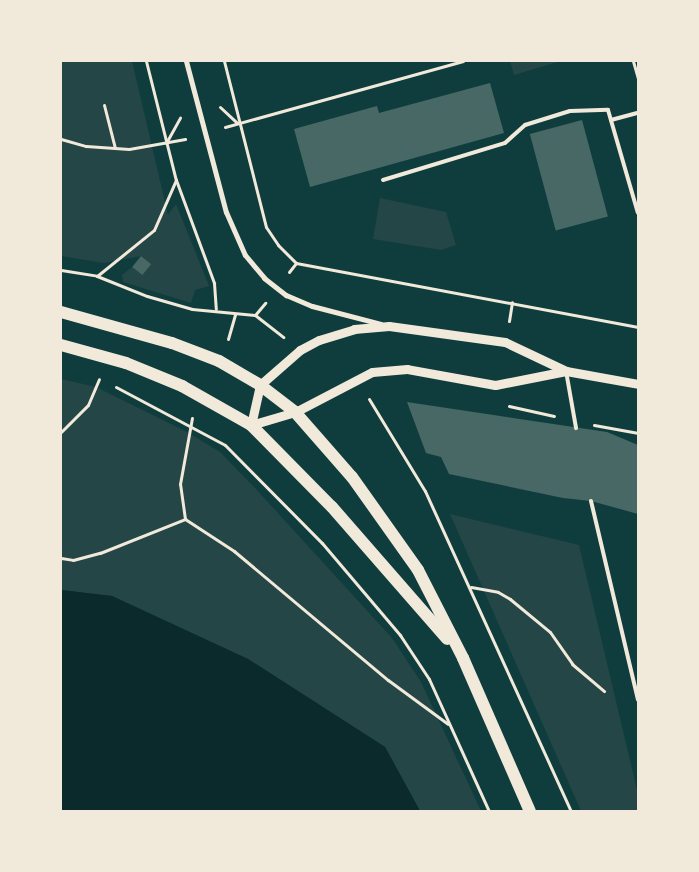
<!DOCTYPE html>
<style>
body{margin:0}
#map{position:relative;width:699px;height:872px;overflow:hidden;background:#0f3d3e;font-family:Merriweather,serif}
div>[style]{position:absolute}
.green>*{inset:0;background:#244646}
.water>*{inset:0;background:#0a2a2b}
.building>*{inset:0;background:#486865;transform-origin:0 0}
.path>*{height:3px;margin:-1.5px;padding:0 1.5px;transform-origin:1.5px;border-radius:1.5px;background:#f1e9da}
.service>*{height:4px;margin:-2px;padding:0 2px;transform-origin:2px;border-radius:2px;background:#f1e9da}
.minor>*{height:5px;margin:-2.5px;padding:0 2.5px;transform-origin:2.5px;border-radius:2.5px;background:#f1e9da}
.tertiary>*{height:9px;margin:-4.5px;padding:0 4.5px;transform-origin:4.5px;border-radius:4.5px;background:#f1e9da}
.primary>*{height:12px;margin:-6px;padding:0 6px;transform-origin:6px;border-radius:6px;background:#f1e9da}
span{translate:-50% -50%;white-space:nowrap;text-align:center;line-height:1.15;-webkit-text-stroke:4.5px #f1e9da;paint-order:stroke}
.frame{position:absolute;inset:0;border:62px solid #f1e9da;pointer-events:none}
</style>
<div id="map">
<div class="green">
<div style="clip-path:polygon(61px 61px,132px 61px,168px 215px,176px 204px,209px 286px,195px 290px,191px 303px,123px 282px,122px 275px,132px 267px,141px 274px,150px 264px,141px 256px,104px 263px,61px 256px)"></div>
<div style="clip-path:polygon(510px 61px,561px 61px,514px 75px)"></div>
<div style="clip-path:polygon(380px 198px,446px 212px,456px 245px,441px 250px,373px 239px)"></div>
<div style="clip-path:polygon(61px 379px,96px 387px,185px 431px,220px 452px,255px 488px,392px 638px,421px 682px,481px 811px,420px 811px,385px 747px,248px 659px,112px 596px,61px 590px)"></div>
<div style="clip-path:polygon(450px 514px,579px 545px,638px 794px,638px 811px,581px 811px)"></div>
</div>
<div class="water">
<div style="clip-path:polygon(61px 590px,112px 596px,248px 659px,385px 747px,420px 811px,61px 811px)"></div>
</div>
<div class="building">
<div style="clip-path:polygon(490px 83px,504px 133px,310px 187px,294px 129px,377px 106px,379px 113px)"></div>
<div style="left:582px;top:120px;width:100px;height:54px;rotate:75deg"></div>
<div style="left:141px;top:256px;width:13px;height:14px;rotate:39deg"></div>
<div style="clip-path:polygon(407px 402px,607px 432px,638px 445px,638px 514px,591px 501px,563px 498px,449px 474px,441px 457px,426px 453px)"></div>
</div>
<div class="path">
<div style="left:146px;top:61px;width:123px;rotate:75.9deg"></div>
<div style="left:176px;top:180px;width:110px;rotate:69.7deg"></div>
<div style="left:214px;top:283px;width:26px;rotate:86deg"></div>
<div style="left:224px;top:61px;width:171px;rotate:75.8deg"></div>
<div style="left:266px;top:227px;width:22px;rotate:56deg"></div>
<div style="left:278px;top:245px;width:25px;rotate:45deg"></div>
<div style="left:296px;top:263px;width:348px;rotate:10.6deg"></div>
<div style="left:633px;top:61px;width:19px;rotate:74deg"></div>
<div style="left:104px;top:105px;width:44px;rotate:75.7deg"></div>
<div style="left:220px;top:107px;width:23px;rotate:43deg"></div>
<div style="left:225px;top:127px;width:247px;rotate:-15.5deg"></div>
<div style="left:61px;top:139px;width:26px;rotate:16deg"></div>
<div style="left:86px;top:146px;width:43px;rotate:4deg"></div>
<div style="left:129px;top:149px;width:57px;rotate:-10.1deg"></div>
<div style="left:166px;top:143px;width:29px;rotate:-61deg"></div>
<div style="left:61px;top:270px;width:36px;rotate:9deg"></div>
<div style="left:97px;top:276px;width:54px;rotate:21.8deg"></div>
<div style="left:147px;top:296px;width:47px;rotate:16.1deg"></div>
<div style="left:192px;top:309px;width:63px;rotate:5.4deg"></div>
<div style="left:255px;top:315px;width:16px;rotate:-50deg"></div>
<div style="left:289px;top:272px;width:11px;rotate:-52deg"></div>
<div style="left:97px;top:276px;width:73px;rotate:-38.9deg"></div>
<div style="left:154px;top:230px;width:55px;rotate:-66.3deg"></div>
<div style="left:255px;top:315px;width:36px;rotate:38deg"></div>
<div style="left:509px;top:321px;width:19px;rotate:-81deg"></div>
<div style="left:228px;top:339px;width:26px;rotate:-74deg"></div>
<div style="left:116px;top:387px;width:123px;rotate:28deg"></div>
<div style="left:225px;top:445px;width:138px;rotate:45.3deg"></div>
<div style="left:322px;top:543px;width:121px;rotate:49.7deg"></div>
<div style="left:400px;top:635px;width:53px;rotate:56.6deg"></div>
<div style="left:429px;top:679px;width:145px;rotate:65.6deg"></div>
<div style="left:369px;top:399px;width:108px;rotate:58.7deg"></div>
<div style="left:425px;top:491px;width:352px;rotate:65.5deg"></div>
<div style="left:509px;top:406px;width:46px;rotate:12.5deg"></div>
<div style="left:594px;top:425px;width:45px;rotate:10.3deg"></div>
<div style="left:61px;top:432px;width:38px;rotate:-45deg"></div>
<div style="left:88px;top:405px;width:28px;rotate:-67deg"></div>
<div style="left:185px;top:519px;width:35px;rotate:-98deg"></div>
<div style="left:180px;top:484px;width:67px;rotate:-79.7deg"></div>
<div style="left:61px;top:558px;width:12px;rotate:9deg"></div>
<div style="left:73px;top:560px;width:28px;rotate:-15deg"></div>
<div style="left:100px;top:553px;width:92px;rotate:-21.8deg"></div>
<div style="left:185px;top:519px;width:59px;rotate:33.1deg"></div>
<div style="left:234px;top:551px;width:201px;rotate:40deg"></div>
<div style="left:388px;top:680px;width:74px;rotate:36.3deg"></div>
<div style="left:471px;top:587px;width:27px;rotate:10deg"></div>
<div style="left:498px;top:592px;width:14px;rotate:30deg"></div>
<div style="left:510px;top:599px;width:52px;rotate:39.5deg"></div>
<div style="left:550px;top:632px;width:39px;rotate:55deg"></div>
<div style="left:572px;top:664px;width:42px;rotate:40.2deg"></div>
</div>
<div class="service">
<div style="left:611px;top:120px;width:28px;rotate:-15deg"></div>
<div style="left:383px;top:180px;width:127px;rotate:-16.9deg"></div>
<div style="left:505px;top:143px;width:27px;rotate:-42deg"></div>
<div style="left:525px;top:125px;width:47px;rotate:-17.3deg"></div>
<div style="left:570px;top:111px;width:38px;rotate:-2deg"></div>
<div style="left:608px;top:110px;width:107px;rotate:73.8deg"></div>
<div style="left:566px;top:371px;width:58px;rotate:80deg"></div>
<div style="left:591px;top:501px;width:204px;rotate:76.7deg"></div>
</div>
<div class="minor">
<div style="left:186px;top:61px;width:156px;rotate:75.2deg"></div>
<div style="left:226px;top:212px;width:47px;rotate:66.2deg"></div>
<div style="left:245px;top:255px;width:30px;rotate:50deg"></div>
<div style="left:264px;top:278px;width:28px;rotate:38deg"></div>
<div style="left:286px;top:295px;width:28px;rotate:23deg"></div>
<div style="left:312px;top:306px;width:71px;rotate:14.6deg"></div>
</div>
<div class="tertiary">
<div style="left:566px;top:371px;width:72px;rotate:168.8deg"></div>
<div style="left:495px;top:385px;width:89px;rotate:-169.7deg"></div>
<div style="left:407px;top:369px;width:35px;rotate:175deg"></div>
<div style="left:372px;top:372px;width:87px;rotate:152.5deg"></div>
<div style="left:295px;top:412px;width:46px;rotate:163.5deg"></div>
<div style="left:251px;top:425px;width:41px;rotate:-77.3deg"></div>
<div style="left:260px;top:385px;width:53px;rotate:-41.2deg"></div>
<div style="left:300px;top:350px;width:21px;rotate:-28deg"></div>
<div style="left:319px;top:340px;width:37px;rotate:-17deg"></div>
<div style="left:354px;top:329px;width:35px;rotate:-5deg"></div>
<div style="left:389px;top:326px;width:117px;rotate:7.9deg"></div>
<div style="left:505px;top:342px;width:68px;rotate:25.4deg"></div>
<div style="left:566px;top:371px;width:73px;rotate:10.2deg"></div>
</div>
<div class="primary">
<div style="left:61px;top:312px;width:115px;rotate:15.6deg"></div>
<div style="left:172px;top:343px;width:50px;rotate:21deg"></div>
<div style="left:219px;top:361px;width:48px;rotate:30.3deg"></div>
<div style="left:260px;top:385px;width:44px;rotate:37.6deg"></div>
<div style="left:295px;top:412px;width:86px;rotate:48.8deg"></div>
<div style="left:352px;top:477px;width:114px;rotate:54.6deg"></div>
<div style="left:418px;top:570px;width:99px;rotate:62.9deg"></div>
<div style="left:463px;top:658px;width:167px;rotate:66.4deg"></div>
<div style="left:61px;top:345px;width:67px;rotate:15.5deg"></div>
<div style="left:126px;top:363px;width:61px;rotate:22.3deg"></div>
<div style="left:182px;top:386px;width:79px;rotate:29.5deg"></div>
<div style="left:251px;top:425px;width:115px;rotate:45.4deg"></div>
<div style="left:332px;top:507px;width:175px;rotate:48.9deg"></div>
</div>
<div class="frame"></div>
</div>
